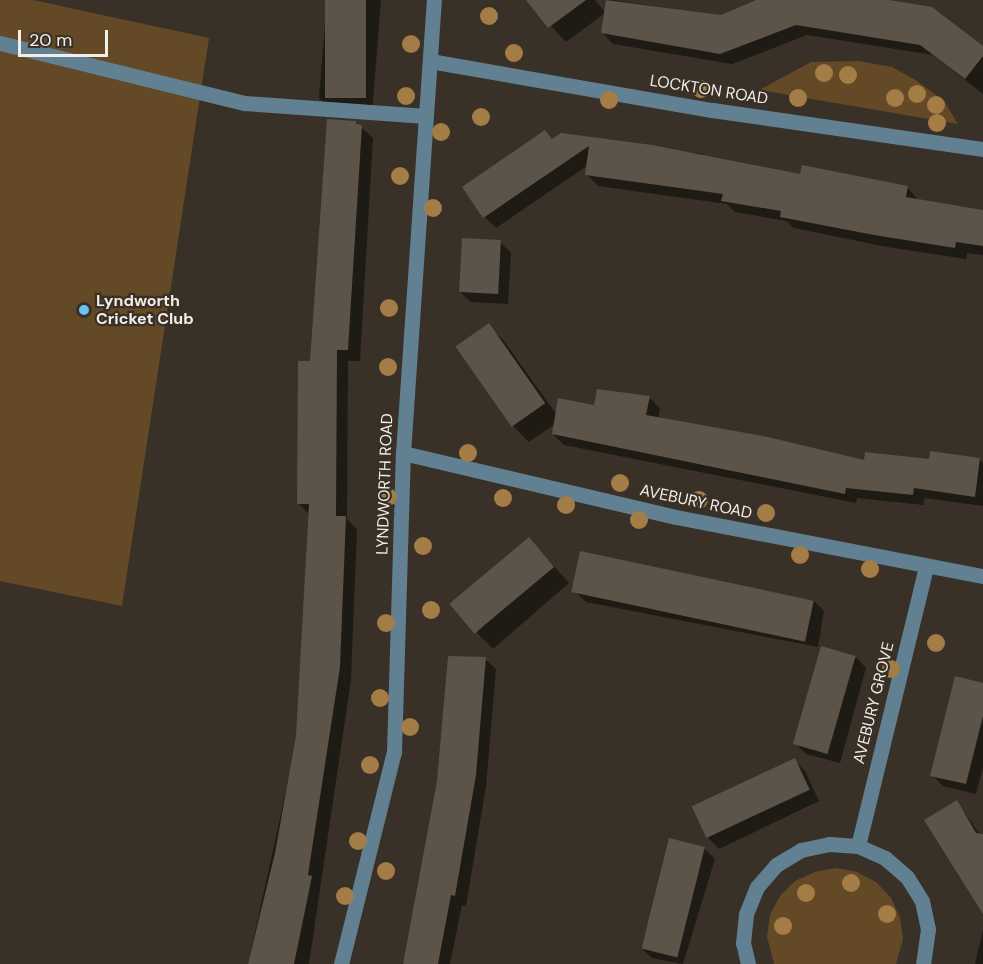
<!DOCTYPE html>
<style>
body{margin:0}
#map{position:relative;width:983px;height:964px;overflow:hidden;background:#393127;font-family:"DM Sans",sans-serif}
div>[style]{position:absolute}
.green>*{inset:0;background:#644927}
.shadow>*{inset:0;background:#0007}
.building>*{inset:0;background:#5c5349;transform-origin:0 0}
.minor>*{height:15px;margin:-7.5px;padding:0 7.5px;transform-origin:7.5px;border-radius:7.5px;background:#618193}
.trees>*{width:18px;height:18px;margin:-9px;border-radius:50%;background:#a47c46}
.dots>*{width:16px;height:16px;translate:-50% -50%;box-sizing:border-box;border:3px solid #393127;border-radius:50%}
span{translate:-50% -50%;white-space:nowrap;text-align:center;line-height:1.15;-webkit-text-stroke:4.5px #393127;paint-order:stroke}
.street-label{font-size:16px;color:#f2ede6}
.poi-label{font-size:16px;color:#f2ede6;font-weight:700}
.left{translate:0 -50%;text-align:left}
.scale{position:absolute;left:18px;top:30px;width:90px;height:27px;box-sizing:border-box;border:3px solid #f2ede6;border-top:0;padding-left:8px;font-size:18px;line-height:21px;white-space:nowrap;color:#f2ede6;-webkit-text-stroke:4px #393127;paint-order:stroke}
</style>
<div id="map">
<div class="green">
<div style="clip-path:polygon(0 0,33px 0,209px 38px,122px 606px,0 581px)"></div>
<div style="clip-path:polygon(859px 61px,892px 67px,914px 79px,944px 101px,958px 124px,759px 90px,811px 62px)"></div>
<div style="clip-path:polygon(836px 868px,857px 872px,876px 882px,891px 898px,900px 918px,903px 939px,896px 964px,774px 964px,767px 937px,770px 915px,780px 896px,795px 881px,815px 872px)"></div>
</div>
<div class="shadow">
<div style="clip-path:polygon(327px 0,381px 0,372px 115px,333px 112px,319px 98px)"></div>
<div style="clip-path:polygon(528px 0,595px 0,605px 12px,607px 0,614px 0,722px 16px,760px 0,875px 0,983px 48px,983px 94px,933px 55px,807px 35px,732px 64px,613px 44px,603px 33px,605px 13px,566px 42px)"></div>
<div style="clip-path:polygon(355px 122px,373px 138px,360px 361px,348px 361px,347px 519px,357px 529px,351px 680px,309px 964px,248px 964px,298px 736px,310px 515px,299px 504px,312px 362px)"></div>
<div style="clip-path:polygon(545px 132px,553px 140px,561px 135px,702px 154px,707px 158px,801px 176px,907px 187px,918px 200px,983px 210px,983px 255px,967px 253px,966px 259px,887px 247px,794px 228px,786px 221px,735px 212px,727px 204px,598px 186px,586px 174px,587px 166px,496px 228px,485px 217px)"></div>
<div style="clip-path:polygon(500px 242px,511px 253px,508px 304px,471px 302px,460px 292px)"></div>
<div style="clip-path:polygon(488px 325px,504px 341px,557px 415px,649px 397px,660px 408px,658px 419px,866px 462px,980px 460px,983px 463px,983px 506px,924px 498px,924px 505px,857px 498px,856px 503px,564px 445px,553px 434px,555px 424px,529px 442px,513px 426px)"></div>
<div style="clip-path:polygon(529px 539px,569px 583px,493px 649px,477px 633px)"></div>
<div style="clip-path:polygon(575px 591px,813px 600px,824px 611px,818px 647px,586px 602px)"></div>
<div style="clip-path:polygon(856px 657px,866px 668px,840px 763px,806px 754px,795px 743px)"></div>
<div style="clip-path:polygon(485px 659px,496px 669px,486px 786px,466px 906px,462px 905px,450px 964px,400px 964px,404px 963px)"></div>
<div style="clip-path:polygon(983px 685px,983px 768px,976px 794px,943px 786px,932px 775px)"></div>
<div style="clip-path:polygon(794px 760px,805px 771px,819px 801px,719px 849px,708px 838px)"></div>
<div style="clip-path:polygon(957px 802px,983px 839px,983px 911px)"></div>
<div style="clip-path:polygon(671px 840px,705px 849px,715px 859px,683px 964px,652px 958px,641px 948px)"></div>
<div style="clip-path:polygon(983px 930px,983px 964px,975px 964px)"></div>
</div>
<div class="building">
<div style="left:325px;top:0;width:41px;height:98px"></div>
<div style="clip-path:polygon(526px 0,586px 0,548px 28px)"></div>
<div style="clip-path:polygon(606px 0,721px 15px,756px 0,889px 0,932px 7px,983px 46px,983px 56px,965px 79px,920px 45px,796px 25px,720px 54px,601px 33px)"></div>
<div style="clip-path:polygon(327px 119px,356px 121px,356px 124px,362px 125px,348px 350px,337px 350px,336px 516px,346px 516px,340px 667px,308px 875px,312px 876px,294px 964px,248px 964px,275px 853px,296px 736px,309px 504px,297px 504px,298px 361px,310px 361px)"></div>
<div style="clip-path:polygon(545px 130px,552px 139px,561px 133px,652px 145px,800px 174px,802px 165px,908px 186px,906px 197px,983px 210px,983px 246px,956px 242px,955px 248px,874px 235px,780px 217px,781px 211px,721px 201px,723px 194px,585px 175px,589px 146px,483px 218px,462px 187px)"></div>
<div style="left:462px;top:238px;width:39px;height:54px;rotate:3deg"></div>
<div style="left:489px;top:323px;width:98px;height:41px;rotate:55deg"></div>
<div style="clip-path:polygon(597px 389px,650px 396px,646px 415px,768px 437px,864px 460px,865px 452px,929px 459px,930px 451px,980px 458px,975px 497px,914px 488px,913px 495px,846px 488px,845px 494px,552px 434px,558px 398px,594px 405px)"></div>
<div style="left:529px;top:537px;width:39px;height:104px;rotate:50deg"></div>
<div style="left:580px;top:551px;width:239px;height:42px;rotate:12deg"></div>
<div style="left:821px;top:646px;width:36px;height:102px;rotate:16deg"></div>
<div style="clip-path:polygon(448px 656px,486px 657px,476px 775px,455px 896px,451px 895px,438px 964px,403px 964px,437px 781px)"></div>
<div style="clip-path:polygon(955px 676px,983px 683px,983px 716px,966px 784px,930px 776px)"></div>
<div style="left:795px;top:758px;width:35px;height:114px;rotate:65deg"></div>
<div style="clip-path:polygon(957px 800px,976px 833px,983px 834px,983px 914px,924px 820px)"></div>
<div style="left:669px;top:838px;width:37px;height:114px;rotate:14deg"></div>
</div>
<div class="minor">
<div style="left:0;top:43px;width:252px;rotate:13.8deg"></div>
<div style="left:245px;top:103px;width:181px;rotate:4.1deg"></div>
<div style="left:430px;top:61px;width:286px;rotate:9.9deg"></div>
<div style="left:712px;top:110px;width:274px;rotate:8.2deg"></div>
<div style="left:403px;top:453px;width:280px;rotate:13.2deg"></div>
<div style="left:676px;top:517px;width:313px;rotate:10.9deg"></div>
<div style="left:858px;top:846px;width:286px;rotate:-76.3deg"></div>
<div style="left:341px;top:964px;width:219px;rotate:-76deg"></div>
<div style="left:394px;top:752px;width:299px;rotate:-88.3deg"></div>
<div style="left:403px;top:453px;width:454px;rotate:-86.1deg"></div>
<div style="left:748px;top:964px;width:22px;rotate:-103deg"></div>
<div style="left:743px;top:943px;width:29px;rotate:-84deg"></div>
<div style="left:746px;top:914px;width:29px;rotate:-68deg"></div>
<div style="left:757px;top:887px;width:29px;rotate:-49deg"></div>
<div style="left:776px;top:865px;width:29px;rotate:-31deg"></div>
<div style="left:801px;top:850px;width:29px;rotate:-12deg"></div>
<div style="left:829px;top:844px;width:29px;rotate:4deg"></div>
<div style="left:858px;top:846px;width:30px;rotate:24deg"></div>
<div style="left:885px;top:858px;width:29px;rotate:41deg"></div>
<div style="left:907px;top:877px;width:28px;rotate:58deg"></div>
<div style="left:922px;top:901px;width:29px;rotate:78deg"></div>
<div style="left:928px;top:929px;width:35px;rotate:98deg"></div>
</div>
<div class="trees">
<div style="left:489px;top:16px"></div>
<div style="left:411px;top:44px"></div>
<div style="left:514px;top:53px"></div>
<div style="left:824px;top:73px"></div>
<div style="left:848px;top:75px"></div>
<div style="left:701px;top:89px"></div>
<div style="left:917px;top:94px"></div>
<div style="left:406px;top:96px"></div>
<div style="left:798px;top:98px"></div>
<div style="left:895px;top:98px"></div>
<div style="left:609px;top:100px"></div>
<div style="left:936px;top:105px"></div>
<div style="left:481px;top:117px"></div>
<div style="left:937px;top:123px"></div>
<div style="left:441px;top:132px"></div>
<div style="left:400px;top:176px"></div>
<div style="left:433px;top:208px"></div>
<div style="left:389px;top:308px"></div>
<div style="left:388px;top:367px"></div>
<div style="left:468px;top:453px"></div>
<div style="left:620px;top:483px"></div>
<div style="left:388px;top:497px"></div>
<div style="left:503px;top:498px"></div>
<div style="left:699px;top:500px"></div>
<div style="left:566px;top:505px"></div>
<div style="left:766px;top:513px"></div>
<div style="left:639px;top:520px"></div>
<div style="left:423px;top:546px"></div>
<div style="left:800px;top:555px"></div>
<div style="left:870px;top:569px"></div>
<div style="left:431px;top:610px"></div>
<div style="left:386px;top:623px"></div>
<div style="left:936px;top:643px"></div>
<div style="left:891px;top:669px"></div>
<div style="left:380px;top:698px"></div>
<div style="left:410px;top:727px"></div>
<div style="left:370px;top:765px"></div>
<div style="left:358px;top:841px"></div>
<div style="left:386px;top:871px"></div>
<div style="left:851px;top:883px"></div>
<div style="left:806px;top:893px"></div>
<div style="left:345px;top:896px"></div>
<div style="left:887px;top:914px"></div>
<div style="left:783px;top:926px"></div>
</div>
<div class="dots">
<div style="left:84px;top:310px;background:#6bc3f2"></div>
</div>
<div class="street-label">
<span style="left:709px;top:90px;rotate:9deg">LOCKTON ROAD</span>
<span style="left:385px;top:484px;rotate:-88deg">LYNDWORTH ROAD</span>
<span style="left:696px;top:502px;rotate:12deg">AVEBURY ROAD</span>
<span style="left:874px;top:703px;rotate:-76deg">AVEBURY GROVE</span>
</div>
<div class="poi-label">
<span class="left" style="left:96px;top:310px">Lyndworth<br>Cricket Club</span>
</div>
<div class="scale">20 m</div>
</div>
